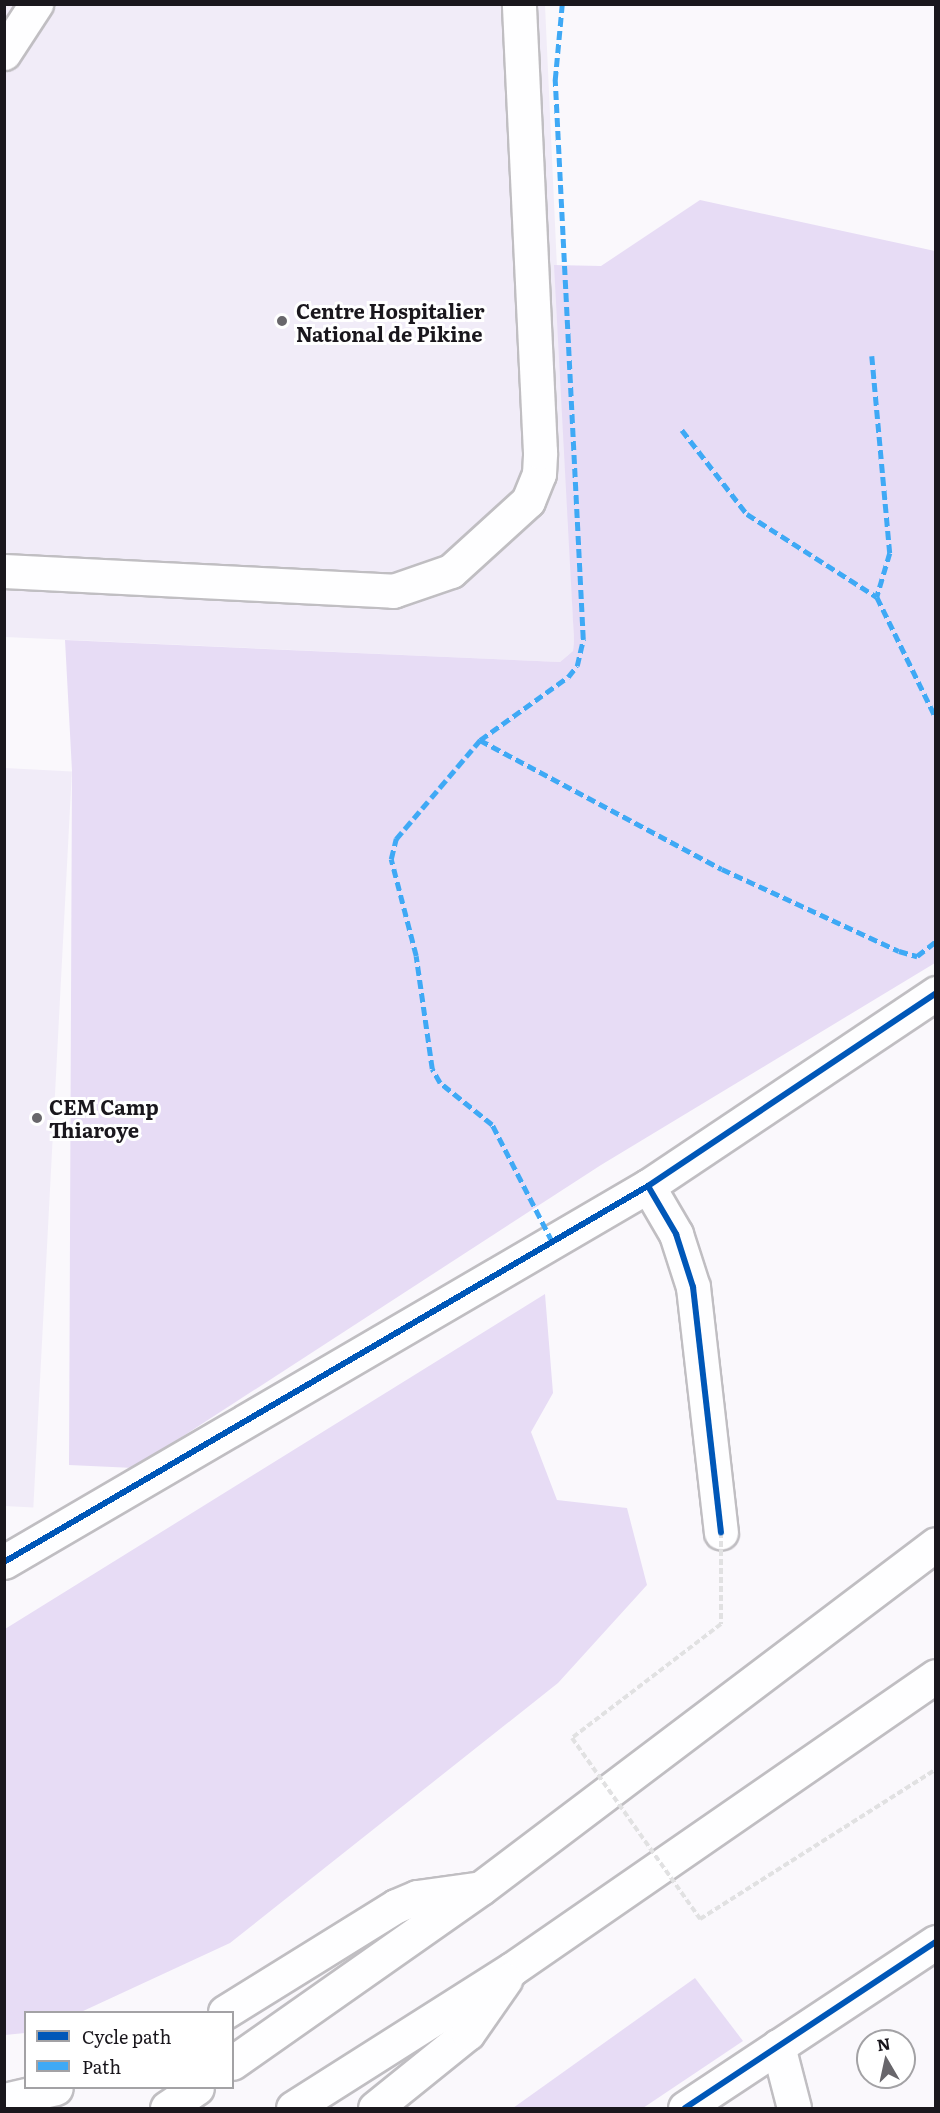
<!DOCTYPE html>
<style>
body{margin:0}
#map{position:relative;width:940px;height:2113px;overflow:hidden;background:#faf8fc;font-family:Literata,serif}
div>[style]{position:absolute}
.built>*{inset:0;background:#f1ecf8;transform-origin:0 0}
.green>*{inset:0;background:#e7dcf5}
.roads{filter:drop-shadow(2px 0 #c0bec2) drop-shadow(-2px 0 #c0bec2) drop-shadow(0 2px #c0bec2) drop-shadow(0 -2px #c0bec2)}
.minor>*{height:33px;margin:-16.5px;padding:0 16.5px;transform-origin:16.5px;border-radius:16.5px;background:#fefeff}
.highway>*{height:33px;margin:-16.5px;padding:0 16.5px;transform-origin:16.5px;border-radius:16.5px;background:#fefeff}
.path-bridge>*{height:4px;margin-top:-2px;transform-origin:0;background:repeating-linear-gradient(90deg,#e1e1e2 0 6px,transparent 0 9px)}
.quiet>*{height:4.5px;margin-top:-2.25px;transform-origin:0;background:repeating-linear-gradient(90deg,#3fa9f5 0 9px,transparent 0 13.5px)}
.cycleway>*{height:6px;margin:-3px;padding:0 3px;transform-origin:3px;border-radius:3px;background:#0057b8}
.dots>*{width:16px;height:16px;translate:-50% -50%;box-sizing:border-box;border:3px solid #fff;border-radius:50%}
span{translate:-50% -50%;white-space:nowrap;text-align:center;line-height:1.15;-webkit-text-stroke:6px #fff;paint-order:stroke}
.poi-label{font-size:20px;color:#1a171d;font-weight:700}
.left{translate:0 -50%;text-align:left}
.frame{position:absolute;inset:0;border:6px solid #1a171d;pointer-events:none}
.legend{position:absolute;left:24px;top:2011px;width:210px;height:78px;box-sizing:border-box;background:#fff;border:2px solid #a3a2a5;margin:0;padding:8px 10px;list-style:none;font-size:18px;color:#1a171d}
.legend li{display:flex;align-items:center;gap:12px;height:30px}
.legend b{width:30px;border:2px solid #a3a2a5}
.north{position:absolute;left:856px;top:2029px;width:60px;height:60px;box-sizing:border-box;background:#fff;border:2px solid #a3a2a5;border-radius:50%;rotate:351deg;font-size:16px;font-weight:700;line-height:24px;text-align:center;color:#1a171d}
.north::after{content:'';display:block;margin:auto;width:21px;height:27px;background:#68666b;clip-path:polygon(50% 0,100% 100%,50% 72%,0 100%)}
</style>
<div id="map">
<div class="built">
<div style="clip-path:polygon(4px 5px,545px 5px,574px 640px,573px 651px,560px 662px,5px 637px)"></div>
<div style="left:5px;top:768px;width:67px;height:737px;rotate:3deg"></div>
</div>
<div class="green">
<div style="clip-path:polygon(700px 200px,935px 251px,935px 963px,601px 1165px,134px 1468px,69px 1465px,72px 771px,65px 640px,560px 662px,573px 651px,574px 640px,554px 265px,601px 266px)"></div>
<div style="clip-path:polygon(545px 1294px,553px 1393px,531px 1432px,557px 1500px,627px 1508px,647px 1585px,558px 1683px,230px 1943px,81px 2012px,26px 2012px,25px 2033px,5px 2035px,5px 1629px)"></div>
<div style="clip-path:polygon(695px 1978px,743px 2041px,643px 2108px,513px 2108px)"></div>
</div>
<div class="roads">
<div class="minor">
<div style="left:4px;top:53px;width:59px;rotate:-56.9deg"></div>
<div style="left:4px;top:571px;width:390px;rotate:2.9deg"></div>
<div style="left:393px;top:591px;width:61px;rotate:-19deg"></div>
<div style="left:451px;top:571px;width:104px;rotate:-42.3deg"></div>
<div style="left:528px;top:501px;width:29px;rotate:-68deg"></div>
<div style="left:539px;top:474px;width:22px;rotate:-87deg"></div>
<div style="left:540px;top:452px;width:448px;rotate:-92.7deg"></div>
<div style="left:648px;top:1186px;width:56px;rotate:59.7deg"></div>
<div style="left:676px;top:1234px;width:56px;rotate:72.2deg"></div>
<div style="left:693px;top:1287px;width:247px;rotate:83.5deg"></div>
<div style="left:4px;top:1562px;width:746px;rotate:-30.28deg"></div>
<div style="left:648px;top:1186px;width:347px;rotate:-33.8deg"></div>
<div style="left:778px;top:2046px;width:64px;rotate:75.5deg"></div>
<div style="left:685px;top:2108px;width:301px;rotate:-33.5deg"></div>
</div>
<div class="highway">
<div style="left:225px;top:2012px;width:201px;rotate:-31.8deg"></div>
<div style="left:396px;top:1906px;width:23px;rotate:-23deg"></div>
<div style="left:417px;top:1897px;width:60px;rotate:-7.7deg"></div>
<div style="left:232px;top:2063px;width:304px;rotate:-35.1deg"></div>
<div style="left:481px;top:1888px;width:570px;rotate:-37.09deg"></div>
<div style="left:4px;top:2100px;width:53px;rotate:-13deg"></div>
<div style="left:167px;top:2108px;width:36px;rotate:-34deg"></div>
<div style="left:293px;top:2108px;width:259px;rotate:-32.4deg"></div>
<div style="left:512px;top:1969px;width:515px;rotate:-34.65deg"></div>
<div style="left:375px;top:2108px;width:119px;rotate:-38.9deg"></div>
<div style="left:468px;top:2033px;width:65px;rotate:-55.1deg"></div>
</div>
</div>
<div class="path-bridge">
<div style="left:721px;top:1532px;width:92px;rotate:90deg"></div>
<div style="left:721px;top:1624px;width:188px;rotate:142.6deg"></div>
<div style="left:572px;top:1738px;width:222px;rotate:54.7deg"></div>
<div style="left:700px;top:1919px;width:280px;rotate:-32.4deg"></div>
</div>
<div class="quiet">
<div style="left:872px;top:356px;width:198px;rotate:84.8deg"></div>
<div style="left:890px;top:553px;width:46px;rotate:106.5deg"></div>
<div style="left:877px;top:597px;width:135px;rotate:64deg"></div>
<div style="left:682px;top:430px;width:106px;rotate:52.3deg"></div>
<div style="left:747px;top:514px;width:154px;rotate:32.6deg"></div>
<div style="left:480px;top:740px;width:274px;rotate:28.1deg"></div>
<div style="left:722px;top:869px;width:195px;rotate:24.9deg"></div>
<div style="left:899px;top:951px;width:19px;rotate:16deg"></div>
<div style="left:917px;top:956px;width:24px;rotate:-38deg"></div>
<div style="left:552px;top:1242px;width:131px;rotate:-117.1deg"></div>
<div style="left:492px;top:1125px;width:67px;rotate:-141.1deg"></div>
<div style="left:440px;top:1083px;width:16px;rotate:-120deg"></div>
<div style="left:432px;top:1069px;width:114px;rotate:-98.1deg"></div>
<div style="left:416px;top:956px;width:100px;rotate:-104.5deg"></div>
<div style="left:391px;top:859px;width:21px;rotate:-76deg"></div>
<div style="left:396px;top:839px;width:130px;rotate:-49.7deg"></div>
<div style="left:480px;top:740px;width:108px;rotate:-35.6deg"></div>
<div style="left:568px;top:677px;width:14px;rotate:-51deg"></div>
<div style="left:577px;top:666px;width:28px;rotate:-77deg"></div>
<div style="left:583px;top:639px;width:560px;rotate:-92.87deg"></div>
<div style="left:555px;top:80px;width:76px;rotate:-84.7deg"></div>
</div>
<div class="cycleway">
<div style="left:648px;top:1186px;width:56px;rotate:59.7deg"></div>
<div style="left:676px;top:1234px;width:56px;rotate:72.2deg"></div>
<div style="left:693px;top:1287px;width:247px;rotate:83.5deg"></div>
<div style="left:4px;top:1562px;width:746px;rotate:-30.28deg"></div>
<div style="left:648px;top:1186px;width:347px;rotate:-33.8deg"></div>
<div style="left:685px;top:2108px;width:301px;rotate:-33.5deg"></div>
</div>
<div class="dots">
<div style="left:282px;top:321px;background:#68666b"></div>
<div style="left:37px;top:1118px;background:#68666b"></div>
</div>
<div class="poi-label">
<span class="left" style="left:296px;top:322px">Centre Hospitalier<br>National de Pikine</span>
<span class="left" style="left:49px;top:1118px">CEM Camp<br>Thiaroye</span>
</div>
<div class="frame"></div>
<ul class="legend">
<li><b style="height:8px;background:#0057b8"></b>Cycle path</li>
<li><b style="height:8px;background:#3fa9f5"></b>Path</li>
</ul>
<div class="north">N</div>
</div>
